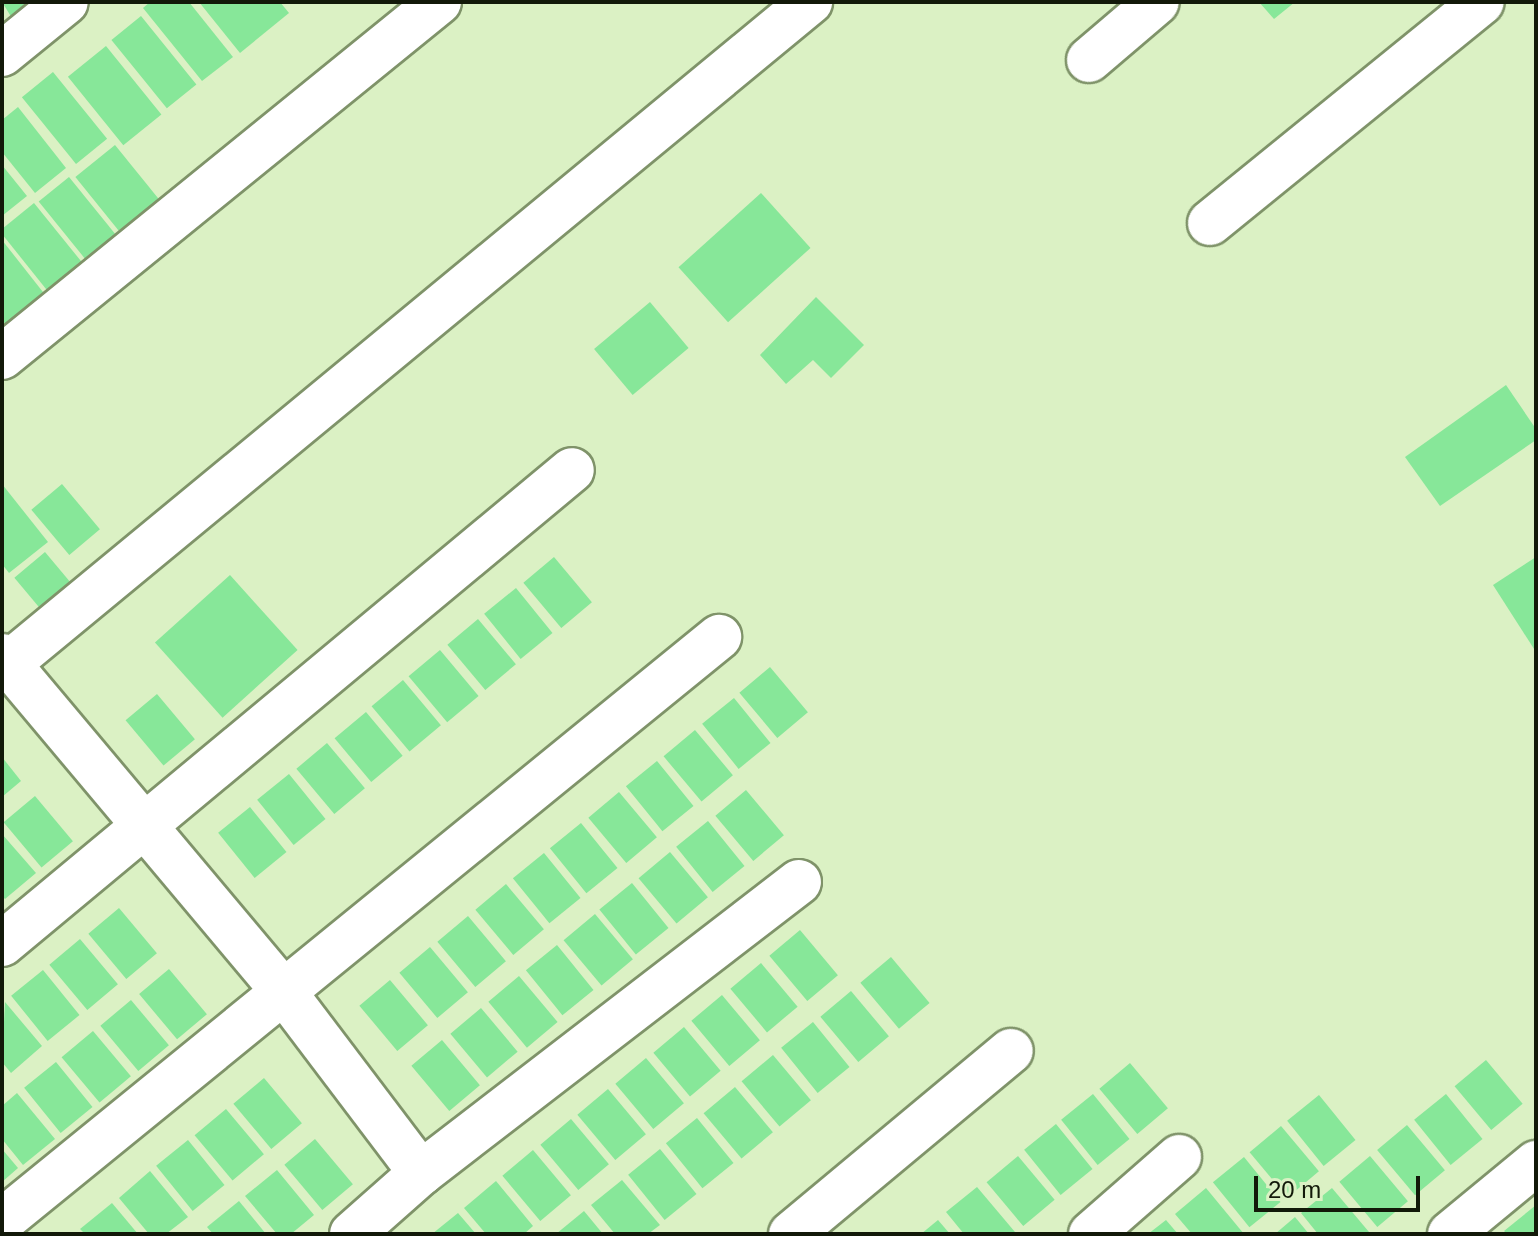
<!DOCTYPE html>
<style>
body{margin:0}
#map{position:relative;width:1538px;height:1236px;overflow:hidden;background:#dbf1c4;font-family:Arial,sans-serif}
div>[style]{position:absolute}
.building>*{inset:0;background:#87e799;transform-origin:0 0}
.roads{filter:drop-shadow(2px 0 #7f9369) drop-shadow(-2px 0 #7f9369) drop-shadow(0 2px #7f9369) drop-shadow(0 -2px #7f9369)}
.minor>*{height:44px;margin:-22px;padding:0 22px;transform-origin:22px;border-radius:22px;background:#fff}
span{translate:-50% -50%;white-space:nowrap;text-align:center;line-height:1.15;-webkit-text-stroke:8px #dbf1c4;paint-order:stroke}
.frame{position:absolute;inset:0;border:4px solid #121909;pointer-events:none}
.scale{position:absolute;left:1254px;top:1176px;width:166px;height:36px;box-sizing:border-box;border:4px solid #121909;border-top:0;padding-left:10px;font-size:24px;line-height:28px;white-space:nowrap;color:#121909;-webkit-text-stroke:6px #dbf1c4;paint-order:stroke}
</style>
<div id="map">
<div class="building">
<div style="clip-path:polygon(2px 2px,45px 2px,20px 31px)"></div>
<div style="clip-path:polygon(150px 2px,189px 2px,233px 57px,202px 81px,143px 8px)"></div>
<div style="clip-path:polygon(199px 2px,280px 2px,289px 13px,240px 53px)"></div>
<div style="clip-path:polygon(1259px 2px,1295px 2px,1274px 19px)"></div>
<div style="left:141px;top:16px;width:88px;height:38px;rotate:51deg"></div>
<div style="left:106px;top:46px;width:88px;height:49px;rotate:51deg"></div>
<div style="left:53px;top:72px;width:86px;height:40px;rotate:51deg"></div>
<div style="clip-path:polygon(18px 107px,66px 168px,35px 193px,2px 152px,2px 120px)"></div>
<div style="left:115px;top:145px;width:85px;height:51px;rotate:51deg"></div>
<div style="clip-path:polygon(2px 165px,27px 196px,2px 216px)"></div>
<div style="left:69px;top:177px;width:86px;height:39px;rotate:51deg"></div>
<div style="left:761px;top:193px;width:74px;height:111px;rotate:48deg"></div>
<div style="clip-path:polygon(34px 203px,89px 271px,54px 299px,2px 234px,2px 229px)"></div>
<div style="clip-path:polygon(2px 240px,50px 301px,12px 332px,2px 320px)"></div>
<div style="clip-path:polygon(816px 297px,864px 345px,831px 378px,813px 360px,786px 384px,760px 355px)"></div>
<div style="left:650px;top:302px;width:60px;height:73px;rotate:50deg"></div>
<div style="clip-path:polygon(1506px 385px,1536px 429px,1536px 440px,1440px 506px,1405px 457px)"></div>
<div style="clip-path:polygon(2px 484px,48px 542px,9px 573px,2px 564px)"></div>
<div style="left:62px;top:484px;width:59px;height:40px;rotate:50deg"></div>
<div style="left:45px;top:552px;width:59px;height:40px;rotate:50deg"></div>
<div style="left:554px;top:557px;width:59px;height:40px;rotate:50deg"></div>
<div style="clip-path:polygon(1536px 557px,1536px 652px,1493px 585px)"></div>
<div style="left:230px;top:575px;width:101px;height:101px;rotate:48deg"></div>
<div style="left:516px;top:588px;width:58px;height:41px;rotate:51deg"></div>
<div style="left:478px;top:619px;width:59px;height:40px;rotate:50deg"></div>
<div style="left:440px;top:650px;width:60px;height:41px;rotate:50deg"></div>
<div style="left:770px;top:667px;width:59px;height:40px;rotate:50deg"></div>
<div style="left:403px;top:680px;width:59px;height:41px;rotate:50deg"></div>
<div style="left:157px;top:694px;width:59px;height:41px;rotate:50deg"></div>
<div style="left:734px;top:698px;width:58px;height:41px;rotate:51deg"></div>
<div style="left:366px;top:712px;width:57px;height:41px;rotate:50deg"></div>
<div style="left:695px;top:730px;width:59px;height:41px;rotate:50deg"></div>
<div style="left:327px;top:743px;width:59px;height:40px;rotate:50deg"></div>
<div style="clip-path:polygon(2px 757px,21px 781px,2px 797px)"></div>
<div style="left:657px;top:761px;width:58px;height:40px;rotate:51deg"></div>
<div style="left:289px;top:774px;width:58px;height:41px;rotate:51deg"></div>
<div style="left:746px;top:790px;width:59px;height:40px;rotate:50deg"></div>
<div style="left:619px;top:792px;width:59px;height:40px;rotate:50deg"></div>
<div style="left:35px;top:796px;width:59px;height:41px;rotate:50deg"></div>
<div style="left:250px;top:807px;width:58px;height:41px;rotate:51deg"></div>
<div style="left:708px;top:821px;width:58px;height:41px;rotate:51deg"></div>
<div style="left:581px;top:823px;width:58px;height:40px;rotate:51deg"></div>
<div style="clip-path:polygon(2px 834px,36px 873px,5px 899px,2px 896px)"></div>
<div style="left:670px;top:852px;width:59px;height:41px;rotate:50deg"></div>
<div style="left:544px;top:853px;width:58px;height:40px;rotate:51deg"></div>
<div style="left:632px;top:883px;width:58px;height:42px;rotate:51deg"></div>
<div style="left:506px;top:884px;width:59px;height:40px;rotate:50deg"></div>
<div style="left:119px;top:908px;width:59px;height:40px;rotate:50deg"></div>
<div style="left:595px;top:914px;width:59px;height:41px;rotate:50deg"></div>
<div style="left:468px;top:916px;width:59px;height:40px;rotate:50deg"></div>
<div style="left:800px;top:930px;width:59px;height:40px;rotate:50deg"></div>
<div style="left:80px;top:939px;width:59px;height:40px;rotate:50deg"></div>
<div style="left:557px;top:945px;width:58px;height:40px;rotate:51deg"></div>
<div style="left:430px;top:947px;width:59px;height:40px;rotate:50deg"></div>
<div style="left:891px;top:957px;width:60px;height:40px;rotate:50deg"></div>
<div style="left:761px;top:963px;width:57px;height:40px;rotate:50deg"></div>
<div style="left:169px;top:969px;width:59px;height:39px;rotate:50deg"></div>
<div style="left:43px;top:970px;width:58px;height:41px;rotate:51deg"></div>
<div style="left:519px;top:976px;width:60px;height:40px;rotate:50deg"></div>
<div style="left:390px;top:980px;width:59px;height:40px;rotate:50deg"></div>
<div style="left:851px;top:991px;width:59px;height:40px;rotate:50deg"></div>
<div style="left:722px;top:995px;width:59px;height:40px;rotate:50deg"></div>
<div style="left:131px;top:1000px;width:59px;height:40px;rotate:50deg"></div>
<div style="clip-path:polygon(5px 1002px,42px 1046px,11px 1073px,2px 1062px)"></div>
<div style="left:481px;top:1008px;width:57px;height:40px;rotate:50deg"></div>
<div style="left:813px;top:1022px;width:58px;height:41px;rotate:51deg"></div>
<div style="left:684px;top:1027px;width:57px;height:40px;rotate:50deg"></div>
<div style="left:93px;top:1031px;width:59px;height:41px;rotate:50deg"></div>
<div style="left:442px;top:1040px;width:59px;height:40px;rotate:50deg"></div>
<div style="left:773px;top:1055px;width:59px;height:41px;rotate:50deg"></div>
<div style="left:646px;top:1058px;width:59px;height:40px;rotate:50deg"></div>
<div style="left:1486px;top:1060px;width:57px;height:41px;rotate:50deg"></div>
<div style="left:56px;top:1062px;width:58px;height:41px;rotate:51deg"></div>
<div style="left:1130px;top:1063px;width:59px;height:40px;rotate:50deg"></div>
<div style="left:264px;top:1078px;width:59px;height:40px;rotate:50deg"></div>
<div style="left:735px;top:1087px;width:59px;height:41px;rotate:50deg"></div>
<div style="left:608px;top:1089px;width:59px;height:40px;rotate:50deg"></div>
<div style="clip-path:polygon(17px 1093px,55px 1139px,23px 1165px,2px 1139px,2px 1106px)"></div>
<div style="left:1093px;top:1094px;width:58px;height:41px;rotate:51deg"></div>
<div style="left:1446px;top:1094px;width:58px;height:41px;rotate:51deg"></div>
<div style="left:1319px;top:1095px;width:58px;height:41px;rotate:51deg"></div>
<div style="left:226px;top:1109px;width:59px;height:41px;rotate:50deg"></div>
<div style="left:697px;top:1118px;width:58px;height:40px;rotate:51deg"></div>
<div style="left:571px;top:1119px;width:59px;height:40px;rotate:50deg"></div>
<div style="left:1056px;top:1124px;width:58px;height:41px;rotate:51deg"></div>
<div style="left:1407px;top:1125px;width:59px;height:39px;rotate:50deg"></div>
<div style="left:1281px;top:1126px;width:59px;height:41px;rotate:50deg"></div>
<div style="left:315px;top:1139px;width:59px;height:40px;rotate:50deg"></div>
<div style="left:188px;top:1140px;width:58px;height:41px;rotate:51deg"></div>
<div style="clip-path:polygon(2px 1149px,18px 1168px,2px 1182px)"></div>
<div style="left:660px;top:1149px;width:58px;height:41px;rotate:51deg"></div>
<div style="left:533px;top:1150px;width:59px;height:40px;rotate:50deg"></div>
<div style="left:1018px;top:1156px;width:57px;height:41px;rotate:50deg"></div>
<div style="left:1370px;top:1156px;width:59px;height:40px;rotate:50deg"></div>
<div style="left:1244px;top:1157px;width:58px;height:40px;rotate:51deg"></div>
<div style="clip-path:polygon(277px 1170px,314px 1215px,291px 1234px,277px 1234px,245px 1196px)"></div>
<div style="clip-path:polygon(150px 1171px,188px 1217px,166px 1234px,149px 1234px,119px 1198px)"></div>
<div style="clip-path:polygon(622px 1180px,660px 1225px,648px 1234px,615px 1234px,591px 1205px)"></div>
<div style="clip-path:polygon(496px 1181px,533px 1226px,524px 1234px,486px 1234px,464px 1208px)"></div>
<div style="clip-path:polygon(977px 1187px,1015px 1232px,964px 1234px,946px 1212px)"></div>
<div style="clip-path:polygon(1206px 1188px,1244px 1234px,1192px 1234px,1175px 1214px)"></div>
<div style="clip-path:polygon(1332px 1188px,1369px 1232px,1367px 1234px,1318px 1234px,1301px 1213px)"></div>
<div style="clip-path:polygon(239px 1201px,266px 1234px,213px 1234px,207px 1227px)"></div>
<div style="clip-path:polygon(112px 1203px,138px 1234px,85px 1234px,80px 1229px)"></div>
<div style="clip-path:polygon(1536px 1205px,1536px 1234px,1507px 1234px,1504px 1231px)"></div>
<div style="clip-path:polygon(584px 1211px,603px 1234px,556px 1234px)"></div>
<div style="clip-path:polygon(458px 1213px,476px 1234px,432px 1234px)"></div>
<div style="clip-path:polygon(1295px 1217px,1309px 1234px,1275px 1234px)"></div>
<div style="clip-path:polygon(938px 1220px,950px 1234px,921px 1234px)"></div>
<div style="clip-path:polygon(1166px 1220px,1178px 1234px,1148px 1234px)"></div>
</div>
<div class="roads">
<div class="minor">
<div style="left:2px;top:54px;width:82px;rotate:-39.1deg"></div>
<div style="left:1089px;top:60px;width:89px;rotate:-40.5deg"></div>
<div style="left:1210px;top:223px;width:350px;rotate:-39.1deg"></div>
<div style="left:2px;top:357px;width:563px;rotate:-39.09deg"></div>
<div style="left:2px;top:656px;width:439px;rotate:50deg"></div>
<div style="left:284px;top:992px;width:227px;rotate:52.9deg"></div>
<div style="left:2px;top:669px;width:1048px;rotate:-39.54deg"></div>
<div style="left:2px;top:944px;width:741px;rotate:-39.75deg"></div>
<div style="left:2px;top:1221px;width:925px;rotate:-39.16deg"></div>
<div style="left:352px;top:1234px;width:92px;rotate:-41.5deg"></div>
<div style="left:421px;top:1173px;width:477px;rotate:-37.6deg"></div>
<div style="left:791px;top:1234px;width:286px;rotate:-39.8deg"></div>
<div style="left:1091px;top:1234px;width:117px;rotate:-41.2deg"></div>
<div style="left:1450px;top:1234px;width:112px;rotate:-39.5deg"></div>
</div>
</div>
<div class="frame"></div>
<div class="scale">20 m</div>
</div>
